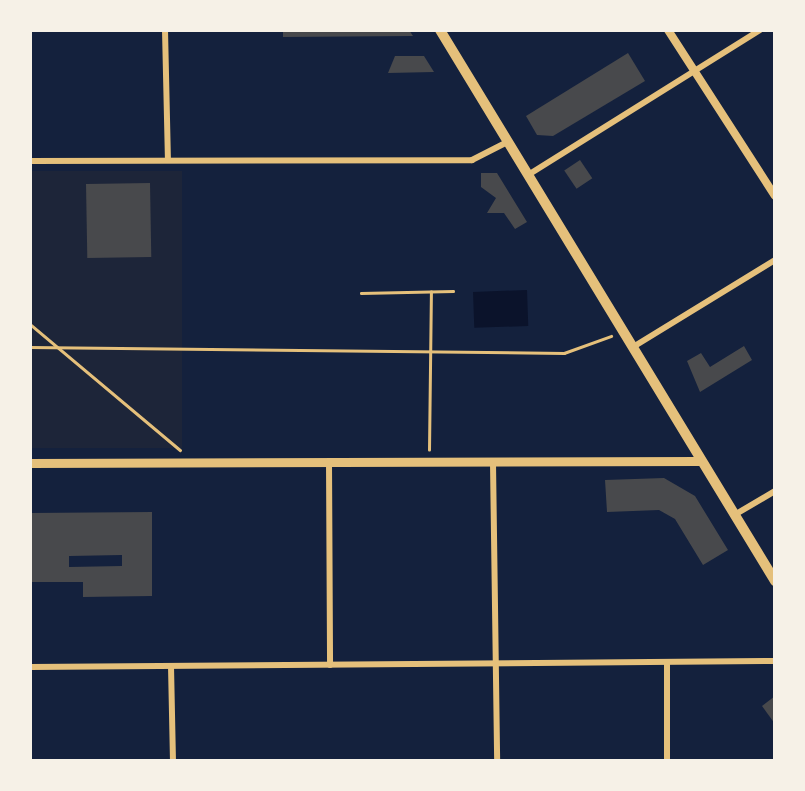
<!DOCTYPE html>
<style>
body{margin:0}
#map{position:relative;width:805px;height:791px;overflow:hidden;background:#14213d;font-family:"Asap Condensed",sans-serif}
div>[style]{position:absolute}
.green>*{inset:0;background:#1d2539;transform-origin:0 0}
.water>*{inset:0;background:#0b132b;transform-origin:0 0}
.building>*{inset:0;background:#48494c;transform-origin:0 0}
.path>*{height:2.5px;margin:-1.25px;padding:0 1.25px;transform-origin:1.25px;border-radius:1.25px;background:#e5c07b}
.minor>*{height:6px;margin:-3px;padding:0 3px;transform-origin:3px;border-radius:3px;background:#e5c07b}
.tertiary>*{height:8px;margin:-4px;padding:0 4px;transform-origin:4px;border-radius:4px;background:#e5c07b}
.secondary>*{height:9px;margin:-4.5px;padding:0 4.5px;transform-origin:4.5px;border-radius:4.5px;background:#e5c07b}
.primary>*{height:10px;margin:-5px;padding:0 5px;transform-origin:5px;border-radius:5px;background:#e5c07b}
span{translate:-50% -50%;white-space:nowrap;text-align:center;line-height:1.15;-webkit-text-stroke:8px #f6f1e7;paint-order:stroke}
.frame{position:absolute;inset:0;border:32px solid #f6f1e7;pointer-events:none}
</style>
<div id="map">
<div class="green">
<div style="left:30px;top:171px;width:152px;height:277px"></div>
</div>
<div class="water">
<div style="left:527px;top:290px;width:36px;height:54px;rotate:88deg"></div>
</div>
<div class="building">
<div style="clip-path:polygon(283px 30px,409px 30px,413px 36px,283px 37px)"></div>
<div style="clip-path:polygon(628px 53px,645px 81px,553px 136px,537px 135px,526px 116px)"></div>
<div style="clip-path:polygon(395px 56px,424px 56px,434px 72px,388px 73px)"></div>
<div style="left:580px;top:160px;width:22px;height:19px;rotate:56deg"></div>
<div style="clip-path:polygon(481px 173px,497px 173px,527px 222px,515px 229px,504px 213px,487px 213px,496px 198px,481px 187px)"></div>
<div style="left:150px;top:183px;width:74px;height:64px;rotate:89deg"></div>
<div style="clip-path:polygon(744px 346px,752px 360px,700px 392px,687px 361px,701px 353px,710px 367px)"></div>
<div style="clip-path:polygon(664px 478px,695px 496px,728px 550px,703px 565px,675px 519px,659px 510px,607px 512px,605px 480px)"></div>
<div style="clip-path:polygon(evenodd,152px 512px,152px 596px,83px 597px,83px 582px,30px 582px,30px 513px,152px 512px,122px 555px,122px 566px,69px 567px,69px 556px,122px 555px)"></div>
<div style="clip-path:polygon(775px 696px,775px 724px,762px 706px)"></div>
</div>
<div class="path">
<div style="left:361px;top:293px;width:92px;rotate:-1.2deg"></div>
<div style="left:30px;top:324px;width:196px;rotate:40deg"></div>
<div style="left:30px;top:347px;width:534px;rotate:0.64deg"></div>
<div style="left:564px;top:353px;width:50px;rotate:-19.9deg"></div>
<div style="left:429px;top:450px;width:158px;rotate:-89.3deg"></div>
</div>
<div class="minor">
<div style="left:165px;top:30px;width:130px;rotate:88.7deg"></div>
<div style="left:30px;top:161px;width:442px;rotate:-0.1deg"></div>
<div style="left:472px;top:160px;width:38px;rotate:-27deg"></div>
<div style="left:528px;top:175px;width:274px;rotate:-32deg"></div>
<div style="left:633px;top:347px;width:167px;rotate:-31.5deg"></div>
<div style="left:329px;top:462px;width:203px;rotate:89.7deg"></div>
<div style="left:493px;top:463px;width:298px;rotate:89.2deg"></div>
<div style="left:736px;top:514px;width:45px;rotate:-30.5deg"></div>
<div style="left:667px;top:665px;width:96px;rotate:90deg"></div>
<div style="left:171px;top:666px;width:95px;rotate:88.8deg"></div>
<div style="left:30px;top:667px;width:745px;rotate:-0.46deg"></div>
</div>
<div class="tertiary">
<div style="left:668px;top:30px;width:197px;rotate:57.2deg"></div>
</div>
<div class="secondary">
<div style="left:30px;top:463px;width:670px;rotate:-0.17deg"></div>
</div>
<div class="primary">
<div style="left:440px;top:30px;width:645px;rotate:58.7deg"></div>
</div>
<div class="frame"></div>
</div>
